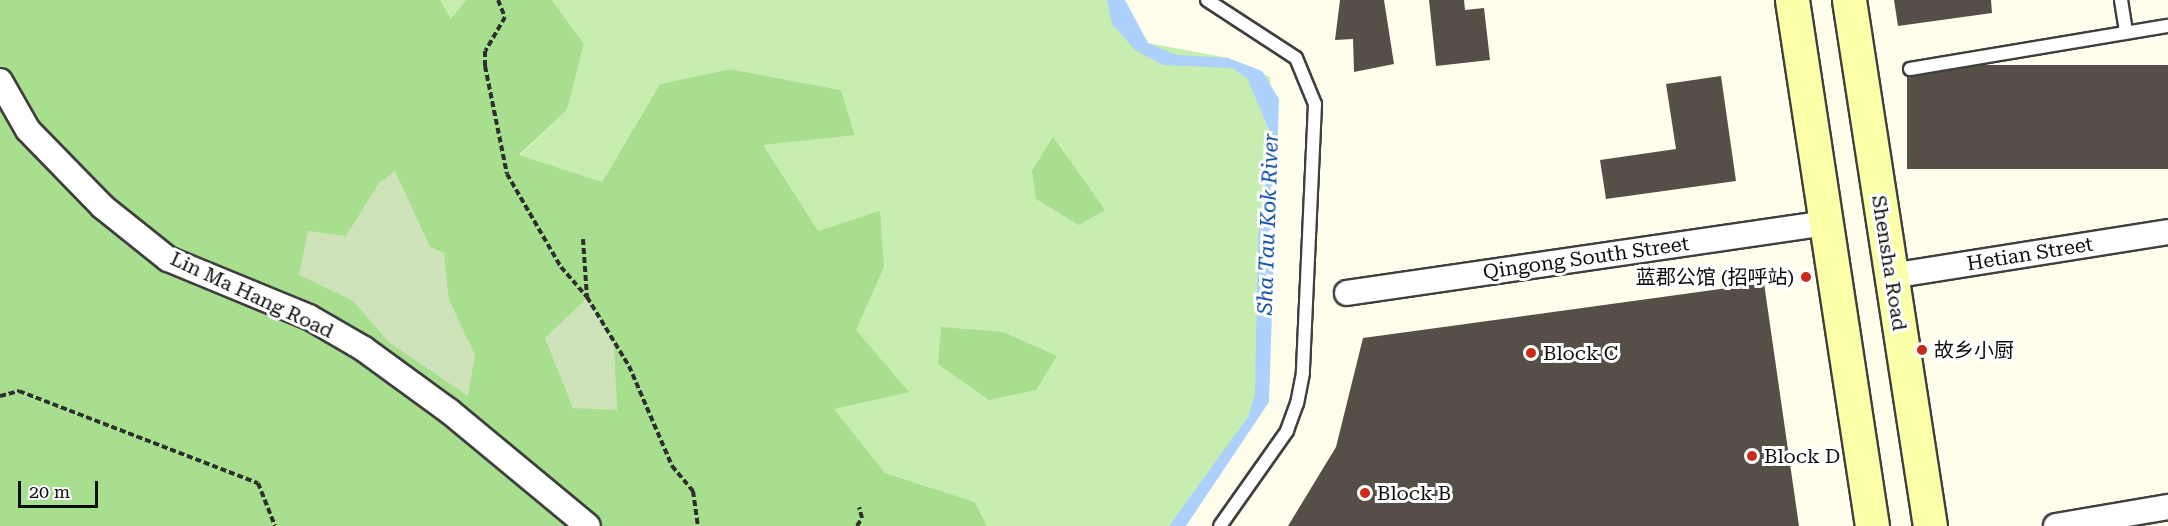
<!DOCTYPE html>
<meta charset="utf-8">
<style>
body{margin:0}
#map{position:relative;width:2168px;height:526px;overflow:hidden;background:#fffeec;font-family:"Roboto Serif","Noto Sans SC",serif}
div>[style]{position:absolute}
.green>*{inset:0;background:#c7edb1}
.forest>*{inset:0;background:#a7df8f}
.cemetery>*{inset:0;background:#cfe3bb}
.water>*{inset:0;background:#abd1fc}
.building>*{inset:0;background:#564f48;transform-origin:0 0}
.path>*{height:4px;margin-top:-2px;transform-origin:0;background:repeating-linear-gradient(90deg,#2e2e2e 0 6px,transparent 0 9px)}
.roads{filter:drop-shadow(2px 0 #3f3f3f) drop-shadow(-2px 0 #3f3f3f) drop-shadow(0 2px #3f3f3f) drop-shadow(0 -2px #3f3f3f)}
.lane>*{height:12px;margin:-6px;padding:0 6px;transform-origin:6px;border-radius:6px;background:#fff}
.street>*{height:24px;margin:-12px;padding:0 12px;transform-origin:12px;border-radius:12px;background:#fff}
.secondary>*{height:33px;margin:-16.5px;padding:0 16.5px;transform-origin:16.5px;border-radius:16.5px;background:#fbffa7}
.dots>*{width:16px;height:16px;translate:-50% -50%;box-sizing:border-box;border:3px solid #fff;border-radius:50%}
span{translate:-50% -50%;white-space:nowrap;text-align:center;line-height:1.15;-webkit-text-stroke:6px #fff;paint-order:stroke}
.street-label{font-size:20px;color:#0c0c0c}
.poi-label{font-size:20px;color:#0c0c0c}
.right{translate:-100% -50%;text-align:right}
.left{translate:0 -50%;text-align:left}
.water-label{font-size:21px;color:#0a4ba9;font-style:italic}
.scale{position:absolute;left:18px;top:481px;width:80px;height:27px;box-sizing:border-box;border:3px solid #0c0c0c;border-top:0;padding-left:8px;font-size:18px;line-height:21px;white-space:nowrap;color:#0c0c0c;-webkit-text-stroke:4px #fff;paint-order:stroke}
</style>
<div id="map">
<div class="green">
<div style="clip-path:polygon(438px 0,466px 0,451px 20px)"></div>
<div style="clip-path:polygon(552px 0,1121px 0,1148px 43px,1228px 58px,1270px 77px,1269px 402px,1233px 439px,1177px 526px,987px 526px,975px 502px,885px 473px,824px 402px,873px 214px,818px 232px,755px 142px,855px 135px,841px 90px,730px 69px,660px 84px,602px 182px,519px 156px,567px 110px,584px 44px)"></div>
</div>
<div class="forest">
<div style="clip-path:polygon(0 0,440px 0,451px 19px,466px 0,552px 0,584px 44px,567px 110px,519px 155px,602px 182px,660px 84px,730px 69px,841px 90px,855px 135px,763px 145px,818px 231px,880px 211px,884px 267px,856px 330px,909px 392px,834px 409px,885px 473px,975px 502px,987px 526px,0 526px)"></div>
<div style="clip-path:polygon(1053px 137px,1105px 210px,1079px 225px,1036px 199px,1032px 171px)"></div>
<div style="clip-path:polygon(941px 327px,1003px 332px,1057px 356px,1036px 390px,989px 400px,938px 364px)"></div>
</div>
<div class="cemetery">
<div style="clip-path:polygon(395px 171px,430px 247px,444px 253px,449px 300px,475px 355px,468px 396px,390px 343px,352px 300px,299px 275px,308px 231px,346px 236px,379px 183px)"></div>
<div style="clip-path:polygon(587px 298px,614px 343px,617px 410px,573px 408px,545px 338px)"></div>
</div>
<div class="water">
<div style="clip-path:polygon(1107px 0,1125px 0,1148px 43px,1177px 55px,1228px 58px,1262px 71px,1279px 99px,1269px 402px,1186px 526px,1169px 526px,1248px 417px,1255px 394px,1258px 238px,1270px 132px,1247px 78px,1232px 68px,1163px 65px,1135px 50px,1112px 24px)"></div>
</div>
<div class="building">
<div style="clip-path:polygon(1340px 0,1384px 0,1394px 64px,1354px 72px,1353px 39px,1335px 40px)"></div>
<div style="clip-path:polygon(1429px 0,1464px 0,1465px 10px,1484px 8px,1490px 60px,1436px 66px)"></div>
<div style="clip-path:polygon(1894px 0,1991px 0,1992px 13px,1898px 26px)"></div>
<div style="left:2168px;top:65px;width:104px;height:261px;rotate:90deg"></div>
<div style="clip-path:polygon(1721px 76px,1736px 181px,1606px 199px,1600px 160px,1676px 149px,1666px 84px)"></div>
<div style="clip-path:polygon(1764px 283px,1799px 526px,1288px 526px,1336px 447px,1363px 338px)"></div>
</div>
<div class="path">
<div style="left:498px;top:0;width:18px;rotate:68deg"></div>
<div style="left:505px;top:17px;width:39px;rotate:120deg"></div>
<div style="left:485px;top:51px;width:15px;rotate:90deg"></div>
<div style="left:485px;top:66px;width:110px;rotate:78.5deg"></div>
<div style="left:507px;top:174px;width:108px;rotate:59.9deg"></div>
<div style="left:561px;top:267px;width:40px;rotate:49deg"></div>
<div style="left:583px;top:239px;width:58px;rotate:86.1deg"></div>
<div style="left:587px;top:297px;width:81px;rotate:58.7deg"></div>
<div style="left:629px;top:366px;width:109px;rotate:66.7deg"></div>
<div style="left:672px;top:466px;width:33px;rotate:50deg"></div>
<div style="left:693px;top:491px;width:35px;rotate:82deg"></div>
<div style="left:0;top:396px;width:20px;rotate:-15deg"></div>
<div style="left:19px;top:391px;width:256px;rotate:21.1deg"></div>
<div style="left:258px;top:483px;width:46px;rotate:68.4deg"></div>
<div style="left:857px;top:526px;width:9px;rotate:-58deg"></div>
<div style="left:862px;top:518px;width:11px;rotate:-105deg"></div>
</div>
<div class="roads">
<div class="lane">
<div style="left:1207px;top:0;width:106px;rotate:33.1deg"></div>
<div style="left:1296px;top:58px;width:50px;rotate:67.6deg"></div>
<div style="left:1315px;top:104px;width:269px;rotate:92.6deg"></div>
<div style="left:1303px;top:373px;width:31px;rotate:101deg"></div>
<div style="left:1297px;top:403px;width:30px;rotate:110deg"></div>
<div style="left:1287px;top:431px;width:116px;rotate:125.2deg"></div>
<div style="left:2121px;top:0;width:33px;rotate:81deg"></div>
<div style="left:1910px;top:69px;width:262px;rotate:-9.5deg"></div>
</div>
<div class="street">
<div style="left:0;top:81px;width:56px;rotate:60.3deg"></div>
<div style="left:28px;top:130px;width:107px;rotate:45.8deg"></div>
<div style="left:103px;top:207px;width:83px;rotate:38.7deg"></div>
<div style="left:168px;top:259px;width:152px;rotate:22.4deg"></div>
<div style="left:309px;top:317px;width:64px;rotate:30.2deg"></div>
<div style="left:364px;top:349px;width:105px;rotate:36.1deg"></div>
<div style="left:449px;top:411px;width:180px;rotate:39.6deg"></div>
<div style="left:1891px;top:276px;width:280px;rotate:-9deg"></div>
<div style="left:1347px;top:293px;width:484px;rotate:-8.3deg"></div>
<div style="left:2056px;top:526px;width:114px;rotate:-9.6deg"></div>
</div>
<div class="secondary">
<div style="left:1792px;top:0;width:532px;rotate:81.35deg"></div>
<div style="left:1849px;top:0;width:532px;rotate:81.25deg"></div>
</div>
</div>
<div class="dots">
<div style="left:1806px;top:277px;background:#c92b18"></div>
<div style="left:1922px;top:350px;background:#c92b18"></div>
<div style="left:1531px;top:353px;background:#c92b18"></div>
<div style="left:1752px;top:456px;background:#c92b18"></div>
<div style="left:1365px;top:493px;background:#c92b18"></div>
</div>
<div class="street-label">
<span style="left:2030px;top:254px;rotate:-9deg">Hetian Street</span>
<span style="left:1586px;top:258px;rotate:-8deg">Qingong South Street</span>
<span style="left:1889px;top:263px;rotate:81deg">Shensha Road</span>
<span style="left:252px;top:295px;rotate:25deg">Lin Ma Hang Road</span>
</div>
<div class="poi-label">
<span class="right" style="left:1794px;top:277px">蓝郡公馆 (招呼站)</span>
<span class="left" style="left:1934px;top:350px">故乡小厨</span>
<span class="left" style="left:1543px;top:353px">Block C</span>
<span class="left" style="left:1764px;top:456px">Block D</span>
<span class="left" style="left:1377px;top:493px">Block B</span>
</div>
<div class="water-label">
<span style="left:1268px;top:224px;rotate:-88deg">Sha Tau Kok River</span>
</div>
<div class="scale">20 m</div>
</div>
